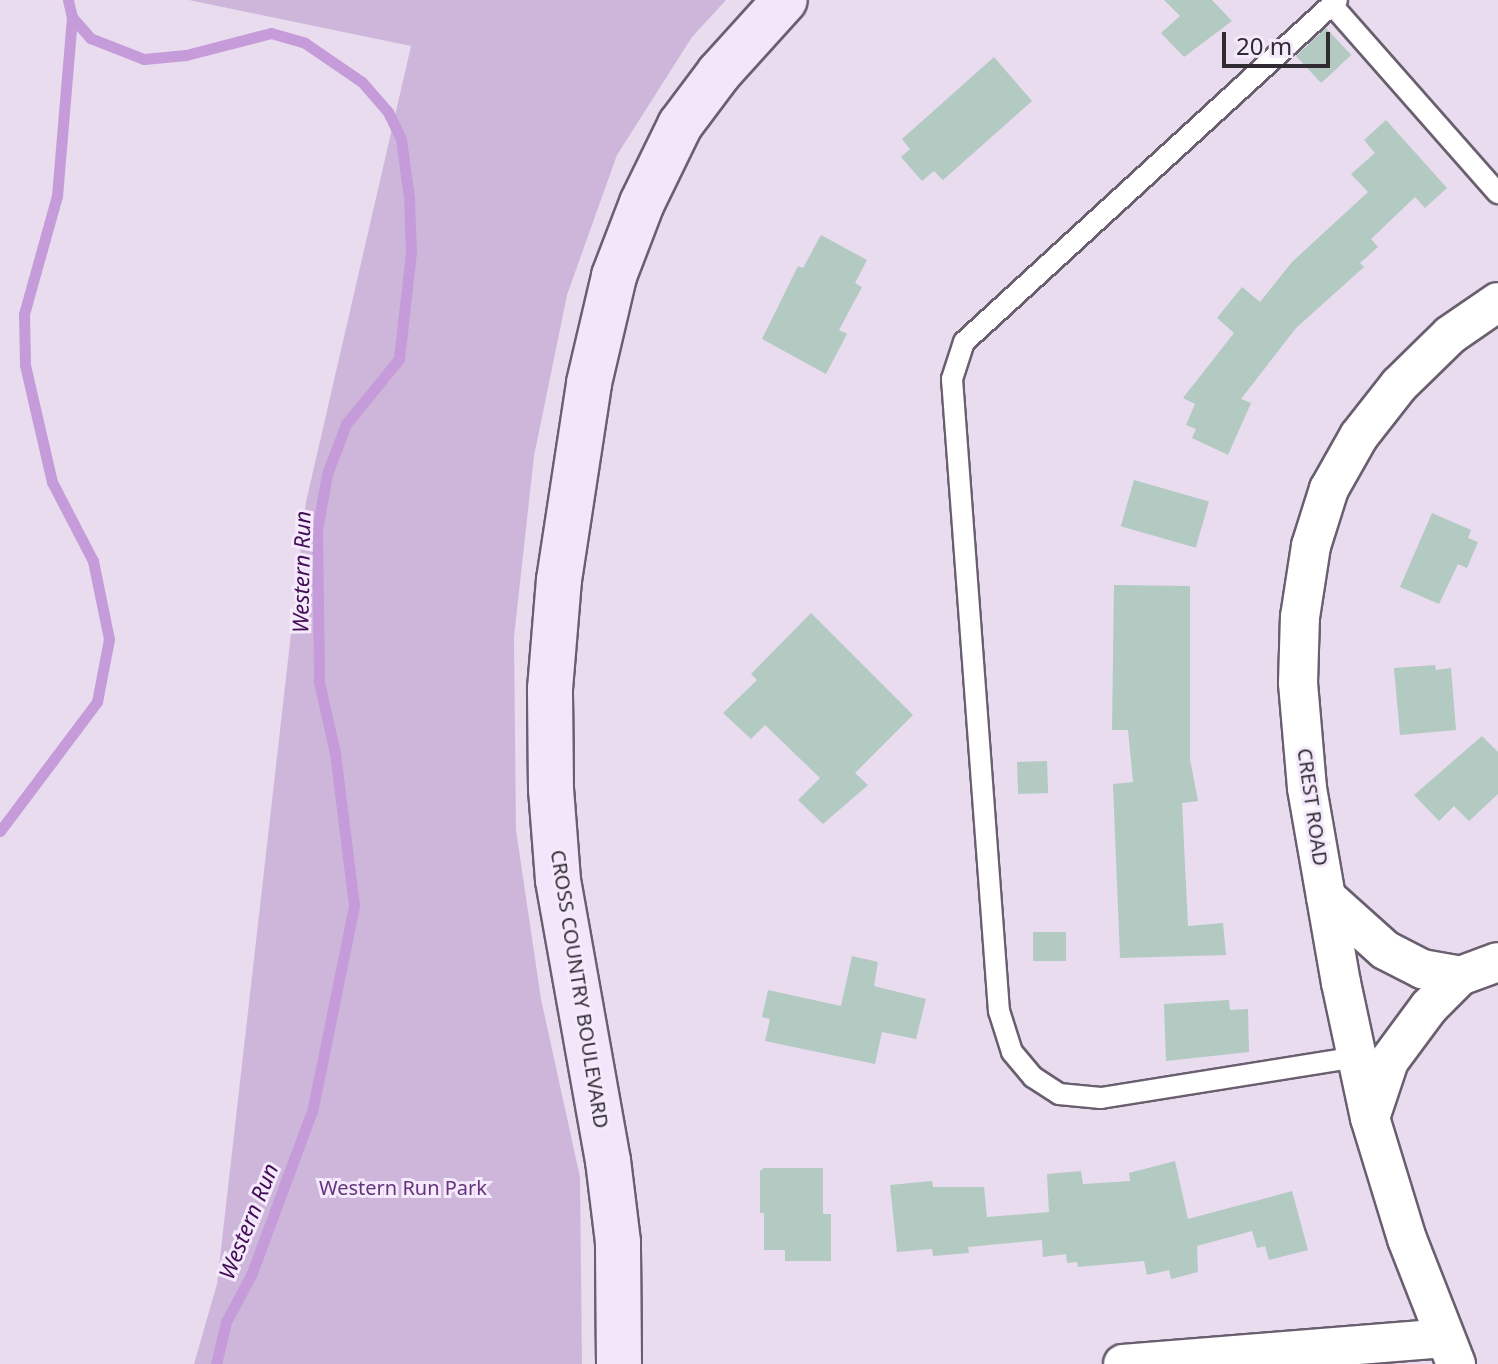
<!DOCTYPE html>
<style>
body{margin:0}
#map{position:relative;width:1498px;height:1364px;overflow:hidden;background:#e8dcee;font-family:"Noto Sans",sans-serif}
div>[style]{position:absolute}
.green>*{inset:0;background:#ceb6db}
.stream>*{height:11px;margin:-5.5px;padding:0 5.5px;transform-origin:5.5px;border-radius:5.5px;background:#c59cd9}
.building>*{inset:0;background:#b2cac2;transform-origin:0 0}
.roads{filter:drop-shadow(2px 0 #6a5f6f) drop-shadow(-2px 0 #6a5f6f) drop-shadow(0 2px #6a5f6f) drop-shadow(0 -2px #6a5f6f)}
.service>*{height:20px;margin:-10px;padding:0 10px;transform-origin:10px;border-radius:10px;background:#fff}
.minor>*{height:38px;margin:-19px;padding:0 19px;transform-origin:19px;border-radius:19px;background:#fff}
.secondary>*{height:44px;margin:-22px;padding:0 22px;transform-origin:22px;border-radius:22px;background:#f4e6fa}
span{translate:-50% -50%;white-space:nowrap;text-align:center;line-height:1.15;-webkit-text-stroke:6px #f5e9fc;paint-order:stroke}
.street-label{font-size:20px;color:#302b32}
.park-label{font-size:20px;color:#65337b}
.water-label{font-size:22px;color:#420d56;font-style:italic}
.scale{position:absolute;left:1222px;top:32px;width:108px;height:36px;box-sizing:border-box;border:4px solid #302b32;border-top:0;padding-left:10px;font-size:24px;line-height:28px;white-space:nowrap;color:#302b32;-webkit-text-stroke:6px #f5e9fc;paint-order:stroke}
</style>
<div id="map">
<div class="green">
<div style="clip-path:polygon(189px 0,726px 0,692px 37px,617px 155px,567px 295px,534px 456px,514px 637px,516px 830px,541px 999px,580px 1177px,582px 1364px,194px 1364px,217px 1284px,306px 502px,411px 46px)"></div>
</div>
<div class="stream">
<div style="left:68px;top:0;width:17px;rotate:77deg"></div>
<div style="left:72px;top:17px;width:28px;rotate:49deg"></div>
<div style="left:90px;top:38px;width:58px;rotate:21.3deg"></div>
<div style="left:144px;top:59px;width:42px;rotate:-5.4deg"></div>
<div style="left:186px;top:55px;width:88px;rotate:-14.5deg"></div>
<div style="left:271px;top:33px;width:35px;rotate:16deg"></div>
<div style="left:305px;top:43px;width:69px;rotate:34.4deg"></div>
<div style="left:362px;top:82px;width:40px;rotate:49deg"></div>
<div style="left:388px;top:112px;width:30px;rotate:64deg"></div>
<div style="left:401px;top:139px;width:60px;rotate:82.3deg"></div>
<div style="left:409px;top:198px;width:54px;rotate:87.9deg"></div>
<div style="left:411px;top:252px;width:108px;rotate:96.4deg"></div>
<div style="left:399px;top:359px;width:84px;rotate:129.2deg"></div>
<div style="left:346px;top:424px;width:53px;rotate:110.8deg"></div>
<div style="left:327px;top:474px;width:57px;rotate:100.1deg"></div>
<div style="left:317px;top:530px;width:152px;rotate:89.2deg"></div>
<div style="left:319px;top:682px;width:73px;rotate:77.3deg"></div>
<div style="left:335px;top:753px;width:154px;rotate:82.9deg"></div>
<div style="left:354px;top:906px;width:206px;rotate:101.5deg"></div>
<div style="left:313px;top:1108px;width:176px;rotate:110.3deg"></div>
<div style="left:252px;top:1273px;width:55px;rotate:118deg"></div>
<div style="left:226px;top:1322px;width:43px;rotate:103.4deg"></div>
<div style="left:0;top:831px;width:161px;rotate:-53.1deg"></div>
<div style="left:97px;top:702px;width:64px;rotate:-79.2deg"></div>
<div style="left:109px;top:639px;width:80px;rotate:-101.6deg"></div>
<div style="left:93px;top:561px;width:89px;rotate:-117.4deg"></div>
<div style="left:52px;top:482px;width:120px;rotate:-103deg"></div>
<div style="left:25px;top:365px;width:51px;rotate:-91.1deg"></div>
<div style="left:24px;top:314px;width:123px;rotate:-74.4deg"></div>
<div style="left:57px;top:196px;width:180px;rotate:-85.2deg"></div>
</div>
<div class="building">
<div style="clip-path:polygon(1164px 0,1212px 0,1232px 21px,1184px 57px,1161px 33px,1180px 16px)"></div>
<div style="left:1326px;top:28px;width:37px;height:41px;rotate:47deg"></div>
<div style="clip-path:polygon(994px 57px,1032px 101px,943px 180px,934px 171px,922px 181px,901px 157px,910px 149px,902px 139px)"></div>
<div style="clip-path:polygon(1386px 120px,1447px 188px,1425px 208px,1415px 197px,1371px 239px,1378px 247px,1360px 263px,1364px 267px,1296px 328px,1241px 399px,1251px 403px,1228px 455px,1192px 438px,1196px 429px,1186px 425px,1195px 404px,1183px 398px,1234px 333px,1217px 318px,1242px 287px,1260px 302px,1292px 262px,1368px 192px,1351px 174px,1375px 153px,1364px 140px)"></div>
<div style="clip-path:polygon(821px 235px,867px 260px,855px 283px,862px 287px,839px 330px,847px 334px,826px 374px,762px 339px,798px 266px,803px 268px)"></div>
<div style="left:1134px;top:480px;width:78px;height:48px;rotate:16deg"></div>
<div style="clip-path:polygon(1432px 513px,1471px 530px,1468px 538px,1478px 542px,1467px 568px,1458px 564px,1439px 604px,1400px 587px)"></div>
<div style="clip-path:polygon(1114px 585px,1190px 586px,1190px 759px,1198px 801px,1182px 803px,1188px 926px,1223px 923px,1226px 955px,1120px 958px,1113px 784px,1133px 782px,1128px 730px,1112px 730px)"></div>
<div style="clip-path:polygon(811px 613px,913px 715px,855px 773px,868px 785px,823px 824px,798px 800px,820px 778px,765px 725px,751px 739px,723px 713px,757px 680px,751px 674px)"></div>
<div style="clip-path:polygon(1435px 665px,1436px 670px,1451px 668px,1456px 730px,1400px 735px,1394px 668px)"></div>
<div style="clip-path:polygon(1482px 736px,1498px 752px,1498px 794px,1469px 821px,1454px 806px,1439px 821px,1414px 795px)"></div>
<div style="left:1047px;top:761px;width:32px;height:30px;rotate:88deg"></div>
<div style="left:1033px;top:932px;width:33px;height:29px"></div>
<div style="clip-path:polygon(852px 956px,878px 962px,874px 986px,926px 999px,916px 1039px,882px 1032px,875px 1064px,765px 1041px,770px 1019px,762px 1017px,768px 990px,841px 1006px)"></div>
<div style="clip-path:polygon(1229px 1000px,1230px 1010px,1248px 1009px,1249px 1052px,1166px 1061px,1164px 1004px)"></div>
<div style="clip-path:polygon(1175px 1161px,1188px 1219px,1292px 1191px,1308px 1250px,1269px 1260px,1265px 1246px,1257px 1248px,1252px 1231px,1197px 1246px,1198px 1272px,1171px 1279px,1169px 1270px,1147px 1275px,1144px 1261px,1078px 1267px,1077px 1262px,1067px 1263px,1066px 1254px,1043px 1257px,1042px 1240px,968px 1247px,969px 1253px,933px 1256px,932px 1249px,897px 1252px,890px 1185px,932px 1181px,933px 1187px,984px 1187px,987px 1217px,1049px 1212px,1047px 1174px,1081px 1171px,1083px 1184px,1130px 1181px,1129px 1173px)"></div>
<div style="clip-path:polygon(764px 1168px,823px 1168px,823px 1214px,831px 1214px,831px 1261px,785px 1261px,785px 1250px,764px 1250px,764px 1213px,760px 1213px,760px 1171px)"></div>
</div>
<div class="roads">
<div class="service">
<div style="left:1337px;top:0;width:506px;rotate:137.48deg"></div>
<div style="left:964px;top:342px;width:39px;rotate:108deg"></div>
<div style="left:952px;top:379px;width:634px;rotate:85.75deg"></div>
<div style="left:999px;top:1011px;width:43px;rotate:72.4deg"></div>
<div style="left:1012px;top:1052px;width:33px;rotate:50deg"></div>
<div style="left:1033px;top:1077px;width:31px;rotate:33deg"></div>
<div style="left:1059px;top:1094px;width:42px;rotate:5.4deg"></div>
<div style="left:1101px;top:1098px;width:260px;rotate:-9.1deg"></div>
<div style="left:1332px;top:5px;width:251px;rotate:48.6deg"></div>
</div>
<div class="minor">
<div style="left:1326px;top:897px;width:79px;rotate:41.9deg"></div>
<div style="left:1385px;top:950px;width:42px;rotate:27.2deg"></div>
<div style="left:1422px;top:969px;width:39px;rotate:10deg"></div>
<div style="left:1371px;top:1115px;width:57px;rotate:-71.6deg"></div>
<div style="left:1389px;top:1061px;width:67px;rotate:-53.5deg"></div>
<div style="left:1429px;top:1007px;width:44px;rotate:-45deg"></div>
<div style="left:1460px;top:976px;width:40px;rotate:-20.2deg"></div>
<div style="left:1123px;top:1364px;width:322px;rotate:-4.6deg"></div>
<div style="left:1456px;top:1364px;width:134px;rotate:-111.4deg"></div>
<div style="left:1407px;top:1239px;width:127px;rotate:-107deg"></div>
<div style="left:1370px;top:1118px;width:138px;rotate:-102.1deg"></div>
<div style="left:1341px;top:983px;width:198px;rotate:-99.9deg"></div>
<div style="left:1307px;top:788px;width:105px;rotate:-94.9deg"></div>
<div style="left:1298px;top:683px;width:66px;rotate:-88.3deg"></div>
<div style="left:1300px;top:617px;width:72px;rotate:-81.2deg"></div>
<div style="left:1311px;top:546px;width:60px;rotate:-72.5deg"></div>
<div style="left:1329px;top:489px;width:61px;rotate:-60.5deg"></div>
<div style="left:1359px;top:436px;width:65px;rotate:-51.9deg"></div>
<div style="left:1399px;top:385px;width:71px;rotate:-44.4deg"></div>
<div style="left:1450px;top:335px;width:58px;rotate:-34.5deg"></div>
</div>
<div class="secondary">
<div style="left:619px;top:1364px;width:122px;rotate:-90.5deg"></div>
<div style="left:618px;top:1242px;width:82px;rotate:-97deg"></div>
<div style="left:608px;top:1161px;width:285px;rotate:-100.1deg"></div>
<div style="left:558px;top:880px;width:91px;rotate:-94.4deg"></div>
<div style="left:551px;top:789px;width:100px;rotate:-90.6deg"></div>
<div style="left:550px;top:689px;width:109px;rotate:-85.3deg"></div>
<div style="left:559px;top:580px;width:199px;rotate:-81.3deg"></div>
<div style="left:589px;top:383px;width:110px;rotate:-76.8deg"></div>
<div style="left:614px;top:276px;width:78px;rotate:-69deg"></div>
<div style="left:642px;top:203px;width:87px;rotate:-64deg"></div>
<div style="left:680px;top:125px;width:65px;rotate:-53.1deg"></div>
<div style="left:719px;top:73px;width:98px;rotate:-47.9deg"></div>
</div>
</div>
<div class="street-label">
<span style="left:1313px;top:807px;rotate:82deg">CREST ROAD</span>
<span style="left:580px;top:989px;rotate:81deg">CROSS COUNTRY BOULEVARD</span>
</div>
<div class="park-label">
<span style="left:403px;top:1187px">Western Run Park</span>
</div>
<div class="water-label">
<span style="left:301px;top:572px;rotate:-89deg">Western Run</span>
<span style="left:248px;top:1221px;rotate:-68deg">Western Run</span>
</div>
<div class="scale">20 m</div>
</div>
